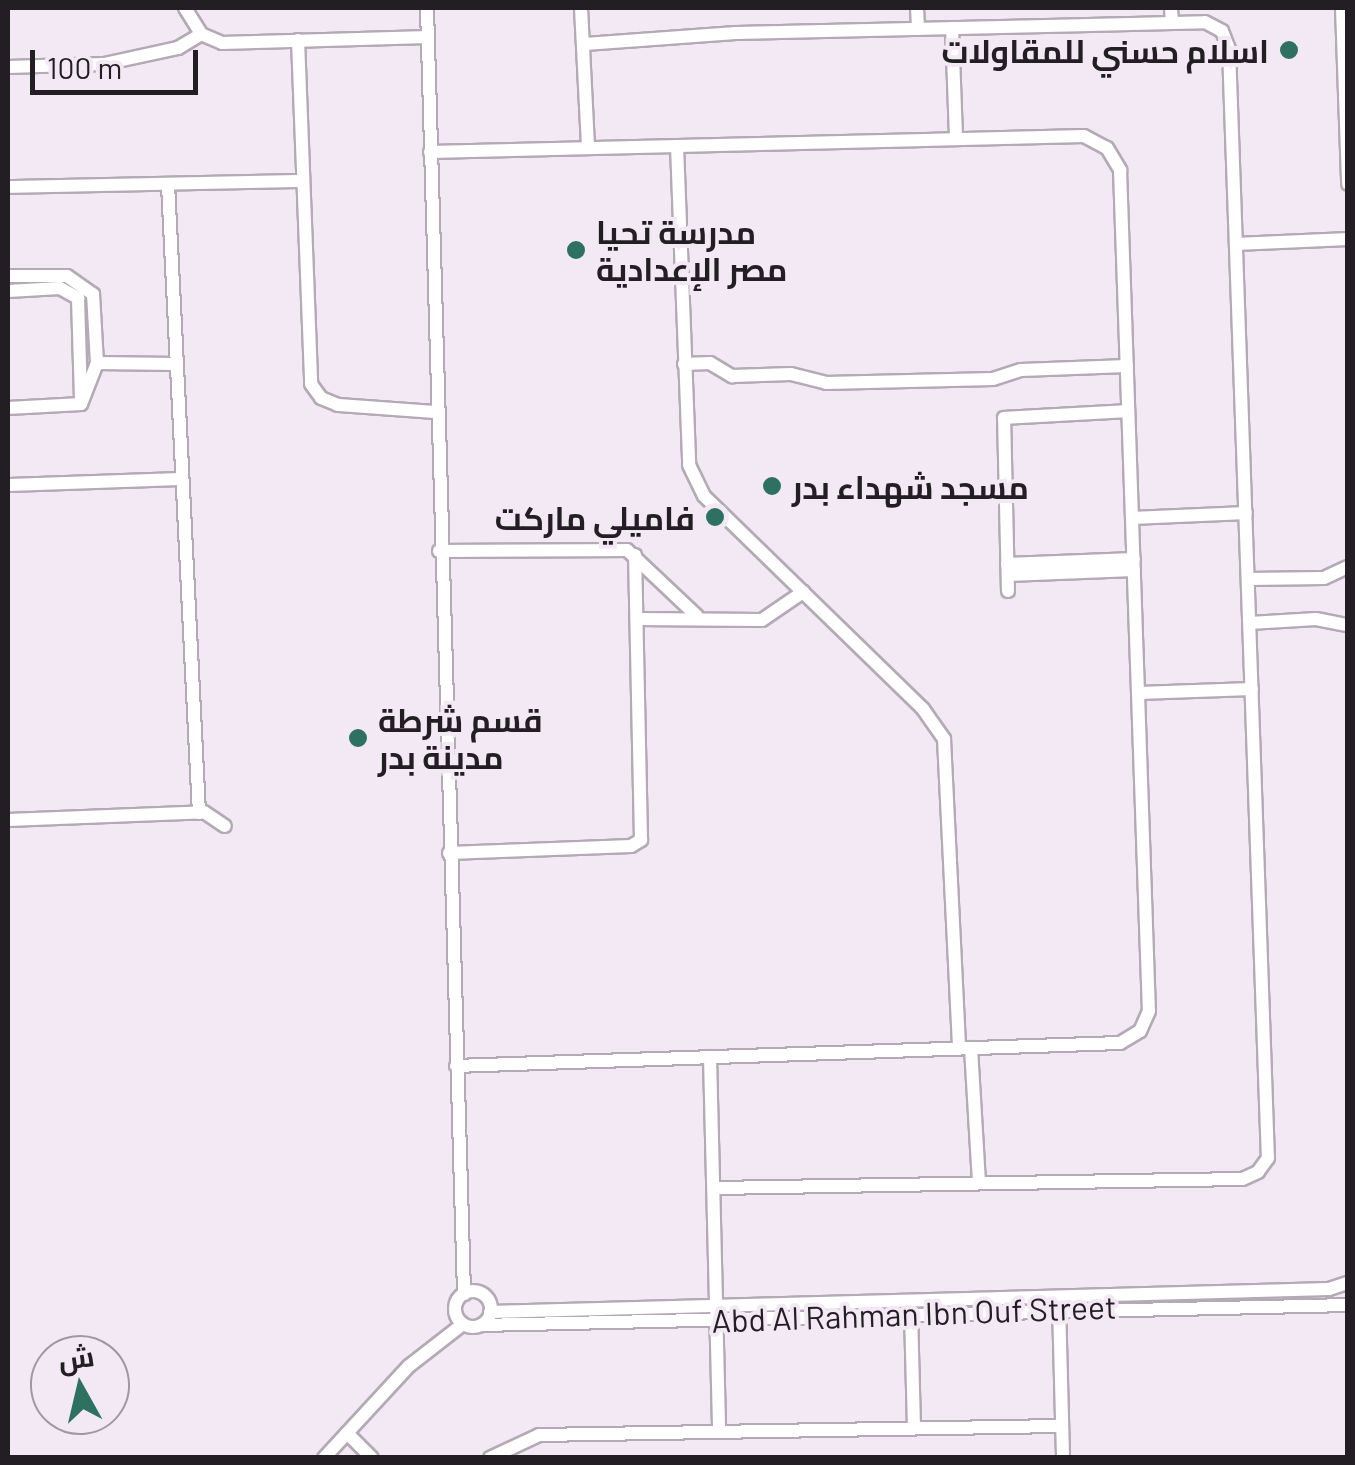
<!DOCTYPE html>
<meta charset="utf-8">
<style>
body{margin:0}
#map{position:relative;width:1355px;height:1465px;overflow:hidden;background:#f3e9f4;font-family:Barlow,Cairo,sans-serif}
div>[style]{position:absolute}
.roads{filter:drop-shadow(2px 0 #b4aab5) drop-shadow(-2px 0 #b4aab5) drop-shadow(0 2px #b4aab5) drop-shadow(0 -2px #b4aab5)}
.minor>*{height:12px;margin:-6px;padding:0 6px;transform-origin:6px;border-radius:6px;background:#fff}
.minor>.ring{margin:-6px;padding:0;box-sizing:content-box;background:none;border:12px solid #fff;border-radius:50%}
.dots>*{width:28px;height:28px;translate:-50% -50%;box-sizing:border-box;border:5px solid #f3e9f4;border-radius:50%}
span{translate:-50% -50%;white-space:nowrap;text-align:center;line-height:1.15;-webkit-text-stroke:8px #f3e9f4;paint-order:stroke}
.poi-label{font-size:32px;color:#221e23;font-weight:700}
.right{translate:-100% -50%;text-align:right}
.left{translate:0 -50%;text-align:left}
.street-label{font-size:32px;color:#221e23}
.frame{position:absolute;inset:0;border:10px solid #221e23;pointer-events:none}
.north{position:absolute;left:30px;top:1335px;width:100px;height:100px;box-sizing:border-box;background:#f3e9f4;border:2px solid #9f98a0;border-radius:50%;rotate:352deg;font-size:28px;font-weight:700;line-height:40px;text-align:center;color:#221e23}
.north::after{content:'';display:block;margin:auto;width:35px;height:45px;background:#2f7161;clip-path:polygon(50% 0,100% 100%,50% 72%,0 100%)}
.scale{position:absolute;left:30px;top:50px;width:168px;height:45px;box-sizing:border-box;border:5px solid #221e23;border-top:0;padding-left:12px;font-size:30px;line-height:35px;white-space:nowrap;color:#221e23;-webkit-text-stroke:8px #f3e9f4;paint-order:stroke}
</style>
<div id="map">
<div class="roads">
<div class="minor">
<div style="left:185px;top:8px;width:31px;rotate:58deg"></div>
<div style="left:201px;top:34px;width:23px;rotate:23deg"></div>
<div style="left:222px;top:43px;width:206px;rotate:-1.7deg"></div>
<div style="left:427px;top:8px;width:1287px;rotate:88.35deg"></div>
<div style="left:581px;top:8px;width:140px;rotate:87.1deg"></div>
<div style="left:917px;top:8px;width:21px;rotate:87deg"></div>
<div style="left:1171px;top:8px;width:15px;rotate:86deg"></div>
<div style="left:1342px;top:8px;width:176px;rotate:88deg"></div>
<div style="left:952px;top:28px;width:111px;rotate:87.9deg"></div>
<div style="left:298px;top:40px;width:344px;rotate:87.8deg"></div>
<div style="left:311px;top:384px;width:17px;rotate:54deg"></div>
<div style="left:321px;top:398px;width:18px;rotate:22deg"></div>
<div style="left:338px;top:405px;width:98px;rotate:4.1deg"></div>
<div style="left:585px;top:44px;width:151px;rotate:-4.2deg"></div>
<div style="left:736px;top:33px;width:469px;rotate:-1.3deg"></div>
<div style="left:1205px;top:22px;width:19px;rotate:28deg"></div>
<div style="left:1222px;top:31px;width:19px;rotate:69deg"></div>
<div style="left:1229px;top:49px;width:1110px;rotate:87.99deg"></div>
<div style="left:1268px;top:1158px;width:17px;rotate:126deg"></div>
<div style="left:1258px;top:1172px;width:17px;rotate:156deg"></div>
<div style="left:1242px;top:1179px;width:528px;rotate:179.02deg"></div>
<div style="left:8px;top:67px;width:96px;rotate:-1.8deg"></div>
<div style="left:104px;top:64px;width:76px;rotate:-12.2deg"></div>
<div style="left:178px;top:48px;width:27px;rotate:-31deg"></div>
<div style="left:677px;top:146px;width:319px;rotate:87.8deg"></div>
<div style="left:689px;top:465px;width:34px;rotate:64deg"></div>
<div style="left:704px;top:496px;width:305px;rotate:44.2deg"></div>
<div style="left:923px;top:709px;width:37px;rotate:55deg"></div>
<div style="left:944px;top:739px;width:309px;rotate:87.2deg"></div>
<div style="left:430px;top:152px;width:654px;rotate:-1.4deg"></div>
<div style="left:1084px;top:136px;width:26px;rotate:28deg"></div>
<div style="left:1107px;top:148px;width:26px;rotate:59deg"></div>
<div style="left:1120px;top:170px;width:841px;rotate:88.03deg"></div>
<div style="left:1149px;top:1011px;width:22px;rotate:114deg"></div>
<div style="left:1140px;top:1031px;width:23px;rotate:149deg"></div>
<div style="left:1120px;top:1043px;width:664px;rotate:178.02deg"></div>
<div style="left:168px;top:184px;width:630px;rotate:87.18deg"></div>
<div style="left:8px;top:187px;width:295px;rotate:-1.2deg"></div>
<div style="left:1236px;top:244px;width:112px;rotate:-2.6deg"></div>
<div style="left:8px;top:276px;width:59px"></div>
<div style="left:67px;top:276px;width:32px;rotate:35deg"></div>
<div style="left:93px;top:294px;width:69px;rotate:86.7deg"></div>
<div style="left:97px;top:363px;width:44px;rotate:111.3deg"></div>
<div style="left:8px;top:291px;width:52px;rotate:-3.3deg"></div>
<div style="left:60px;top:288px;width:21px;rotate:29deg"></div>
<div style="left:78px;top:298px;width:103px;rotate:88.3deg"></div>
<div style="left:97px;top:363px;width:79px;rotate:0.7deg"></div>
<div style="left:684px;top:364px;width:26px;rotate:-2deg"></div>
<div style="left:710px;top:363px;width:26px;rotate:31deg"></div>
<div style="left:732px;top:376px;width:59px;rotate:-1.9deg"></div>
<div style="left:791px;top:374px;width:36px;rotate:14deg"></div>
<div style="left:826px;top:383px;width:167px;rotate:-1.4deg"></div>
<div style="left:993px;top:379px;width:29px;rotate:-18deg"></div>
<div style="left:1021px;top:370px;width:106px;rotate:-2.2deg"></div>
<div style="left:8px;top:408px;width:73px;rotate:-3.1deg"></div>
<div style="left:8px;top:485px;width:173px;rotate:-2deg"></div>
<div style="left:1132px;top:518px;width:114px;rotate:-2.5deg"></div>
<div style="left:439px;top:551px;width:188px;rotate:-0.3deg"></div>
<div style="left:627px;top:550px;width:96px;rotate:43.3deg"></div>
<div style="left:1007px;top:564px;width:127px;rotate:-2.3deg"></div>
<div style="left:1008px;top:575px;width:126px;rotate:-2.3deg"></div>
<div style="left:1248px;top:579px;width:76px;rotate:-0.8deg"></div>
<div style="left:1324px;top:578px;width:26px;rotate:-25deg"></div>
<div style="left:1008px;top:591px;width:173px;rotate:-91.3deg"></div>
<div style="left:1004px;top:418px;width:124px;rotate:-3.2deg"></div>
<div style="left:637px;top:619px;width:125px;rotate:0.5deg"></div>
<div style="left:762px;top:620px;width:50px;rotate:-34.3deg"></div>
<div style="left:1250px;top:623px;width:66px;rotate:-3.5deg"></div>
<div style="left:1316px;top:619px;width:33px;rotate:11deg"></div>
<div style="left:1138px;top:693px;width:114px;rotate:-2deg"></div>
<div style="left:8px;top:820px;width:196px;rotate:-2.3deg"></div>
<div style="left:204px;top:812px;width:25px;rotate:34deg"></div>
<div style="left:449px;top:853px;width:182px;rotate:-2.2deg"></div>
<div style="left:631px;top:846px;width:12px;rotate:-31deg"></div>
<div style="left:641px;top:840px;width:285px;rotate:-91.2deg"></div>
<div style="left:971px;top:1048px;width:135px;rotate:86.6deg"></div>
<div style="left:710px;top:1057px;width:374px;rotate:88.6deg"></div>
<div class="ring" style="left:455px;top:1291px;width:24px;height:24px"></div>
<div style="left:1059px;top:1304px;width:154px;rotate:88.5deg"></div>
<div style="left:490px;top:1312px;width:839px;rotate:-1.57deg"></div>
<div style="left:1329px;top:1289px;width:20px;rotate:-18deg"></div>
<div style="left:911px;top:1313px;width:115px;rotate:88.5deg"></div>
<div style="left:481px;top:1325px;width:867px;rotate:-1.32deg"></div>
<div style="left:347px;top:1433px;width:35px;rotate:45deg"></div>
<div style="left:324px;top:1458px;width:125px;rotate:-47.3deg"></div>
<div style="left:409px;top:1366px;width:68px;rotate:-37.9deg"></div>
<div style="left:490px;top:1458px;width:54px;rotate:-25.1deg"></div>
<div style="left:539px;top:1435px;width:523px;rotate:-0.99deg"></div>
</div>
</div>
<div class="dots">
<div style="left:1289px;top:50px;background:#2f7161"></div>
<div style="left:576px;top:250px;background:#2f7161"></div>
<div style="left:772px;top:486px;background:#2f7161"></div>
<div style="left:715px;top:517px;background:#2f7161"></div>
<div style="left:358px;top:738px;background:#2f7161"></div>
</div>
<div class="poi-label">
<span class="right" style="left:1269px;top:50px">اسلام حسني للمقاولات</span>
<span class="left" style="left:596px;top:250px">مدرسة تحيا<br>مصر الإعدادية</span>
<span class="left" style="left:792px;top:486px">مسجد شهداء بدر</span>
<span class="right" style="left:695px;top:517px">فاميلي ماركت</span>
<span class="left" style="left:378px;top:738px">قسم شرطة<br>مدينة بدر</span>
</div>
<div class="street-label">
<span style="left:914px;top:1313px;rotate:-2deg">Abd Al Rahman Ibn Ouf Street</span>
</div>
<div class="frame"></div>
<div class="north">ش</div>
<div class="scale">100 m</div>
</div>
